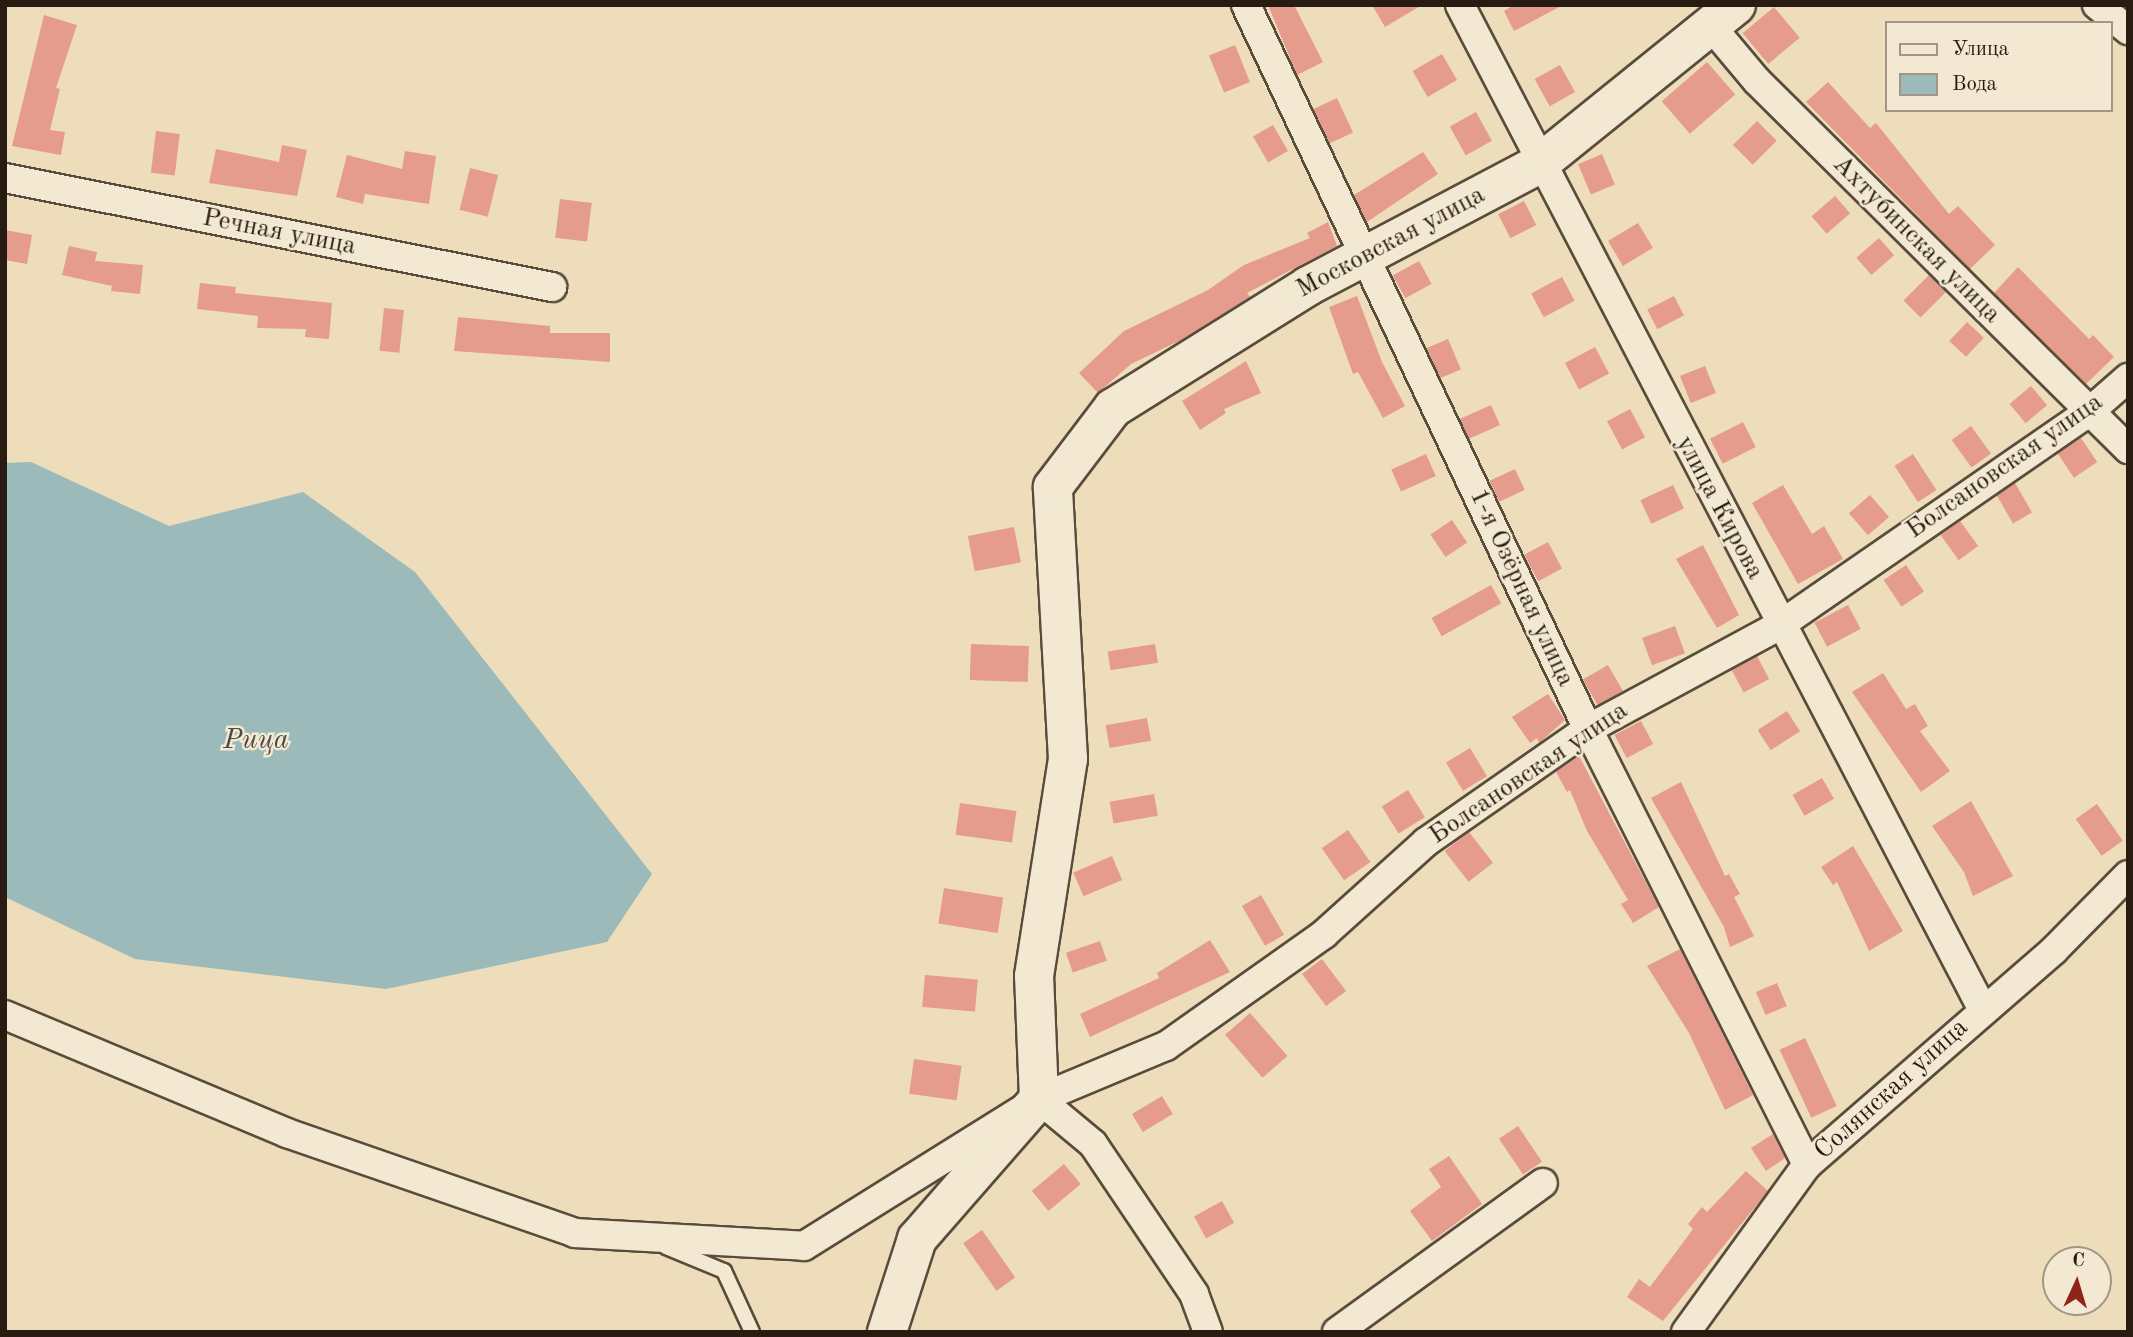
<!DOCTYPE html>
<meta charset="utf-8">
<style>
body{margin:0}
#map{position:relative;width:2133px;height:1337px;overflow:hidden;background:#edddbb;font-family:"Old Standard TT",serif}
div>[style]{position:absolute}
.water>*{inset:0;background:#9cbab9}
.building>*{inset:0;background:#e59c8d;transform-origin:0 0}
.roads{filter:drop-shadow(2px 0 #594c3c) drop-shadow(-2px 0 #594c3c) drop-shadow(0 2px #594c3c) drop-shadow(0 -2px #594c3c)}
.lane>*{height:14px;margin:-7px;padding:0 7px;transform-origin:7px;border-radius:7px;background:#f3e9d3}
.street>*{height:28px;margin:-14px;padding:0 14px;transform-origin:14px;border-radius:14px;background:#f3e9d3}
.secondary>*{height:38px;margin:-19px;padding:0 19px;transform-origin:19px;border-radius:19px;background:#f3e9d3}
span{translate:-50% -50%;white-space:nowrap;text-align:center;line-height:1.15;-webkit-text-stroke:5px #f3e9d3;paint-order:stroke}
.street-label{font-size:26px;color:#281b12}
.water-label{font-size:28px;color:#4b4b44;font-style:italic}
.frame{position:absolute;inset:0;border:7px solid #281b12;pointer-events:none}
.legend{position:absolute;left:1885px;top:21px;width:228px;height:91px;box-sizing:border-box;background:#f3e9d3;border:2px solid #a29786;margin:0;padding:9px 12px;list-style:none;font-size:21px;color:#281b12}
.legend li{display:flex;align-items:center;gap:14px;height:35px}
.legend b{width:35px;border:2px solid #a29786}
.north{position:absolute;left:2042px;top:1246px;width:70px;height:70px;box-sizing:border-box;background:#f3e9d3;border:2px solid #a29786;border-radius:50%;rotate:4deg;font-size:19px;font-weight:700;line-height:28px;text-align:center;color:#281b12}
.north::after{content:'';display:block;margin:auto;width:24px;height:32px;background:#8f2418;clip-path:polygon(50% 0,100% 100%,50% 72%,0 100%)}
</style>
<div id="map">
<div class="water">
<div style="clip-path:polygon(31px 462px,169px 526px,303px 492px,415px 572px,652px 874px,607px 942px,386px 989px,135px 959px,5px 897px,5px 463px)"></div>
</div>
<div class="building">
<div style="clip-path:polygon(1268px 5px,1294px 5px,1323px 62px,1297px 75px)"></div>
<div style="clip-path:polygon(1372px 5px,1422px 5px,1385px 27px)"></div>
<div style="clip-path:polygon(1514px 5px,1563px 5px,1514px 31px,1504px 11px)"></div>
<div style="left:1774px;top:7px;width:40px;height:41px;rotate:50deg"></div>
<div style="clip-path:polygon(44px 15px,77px 25px,56px 88px,60px 89px,50px 130px,65px 132px,61px 155px,12px 146px)"></div>
<div style="left:1235px;top:45px;width:40px;height:28px;rotate:68deg"></div>
<div style="left:1442px;top:54px;width:30px;height:34px;rotate:60deg"></div>
<div style="left:1707px;top:62px;width:43px;height:60px;rotate:49deg"></div>
<div style="left:1560px;top:65px;width:31px;height:29px;rotate:61deg"></div>
<div style="clip-path:polygon(1828px 82px,1870px 128px,1876px 123px,1949px 214px,1958px 206px,1995px 245px,1970px 269px,1806px 102px)"></div>
<div style="left:1337px;top:98px;width:38px;height:26px;rotate:65deg"></div>
<div style="left:1476px;top:112px;width:33px;height:30px;rotate:61deg"></div>
<div style="left:1757px;top:121px;width:28px;height:34px;rotate:45deg"></div>
<div style="left:1273px;top:125px;width:30px;height:23px;rotate:60deg"></div>
<div style="left:156px;top:131px;width:24px;height:42px;rotate:7deg"></div>
<div style="clip-path:polygon(282px 145px,307px 150px,297px 196px,209px 183px,216px 149px,279px 162px)"></div>
<div style="clip-path:polygon(405px 151px,436px 156px,429px 204px,365px 194px,363px 204px,336px 197px,347px 155px,402px 169px)"></div>
<div style="clip-path:polygon(1423px 152px,1438px 174px,1367px 222px,1354px 195px)"></div>
<div style="left:1602px;top:154px;width:33px;height:26px;rotate:67deg"></div>
<div style="left:470px;top:168px;width:29px;height:43px;rotate:14deg"></div>
<div style="left:1835px;top:196px;width:23px;height:31px;rotate:49deg"></div>
<div style="left:560px;top:199px;width:32px;height:39px;rotate:7deg"></div>
<div style="left:1524px;top:201px;width:27px;height:29px;rotate:63deg"></div>
<div style="clip-path:polygon(1328px 222px,1337px 246px,1247px 293px,1250px 297px,1181px 340px,1131px 364px,1098px 393px,1079px 373px,1124px 331px,1208px 290px,1244px 265px,1310px 238px,1307px 233px)"></div>
<div style="left:1638px;top:223px;width:29px;height:35px;rotate:59deg"></div>
<div style="clip-path:polygon(5px 230px,32px 235px,27px 264px,5px 260px)"></div>
<div style="left:1879px;top:238px;width:23px;height:30px;rotate:49deg"></div>
<div style="clip-path:polygon(69px 246px,97px 252px,95px 261px,143px 265px,140px 294px,111px 291px,112px 286px,62px 275px)"></div>
<div style="left:1419px;top:261px;width:26px;height:30px;rotate:61deg"></div>
<div style="clip-path:polygon(2018px 267px,2089px 339px,2093px 335px,2114px 357px,2086px 384px,1994px 293px)"></div>
<div style="left:1929px;top:275px;width:24px;height:36px;rotate:45deg"></div>
<div style="left:1562px;top:277px;width:27px;height:35px;rotate:62deg"></div>
<div style="clip-path:polygon(200px 283px,236px 287px,235px 293px,332px 303px,329px 339px,305px 337px,306px 329px,257px 328px,258px 316px,197px 309px)"></div>
<div style="clip-path:polygon(1357px 296px,1382px 362px,1405px 406px,1383px 418px,1358px 372px,1353px 374px,1329px 307px)"></div>
<div style="left:1674px;top:296px;width:22px;height:30px;rotate:63deg"></div>
<div style="left:384px;top:308px;width:20px;height:43px;rotate:6deg"></div>
<div style="clip-path:polygon(458px 317px,550px 326px,550px 333px,610px 333px,610px 362px,454px 351px)"></div>
<div style="left:1967px;top:322px;width:23px;height:26px;rotate:43deg"></div>
<div style="left:1448px;top:339px;width:33px;height:23px;rotate:67deg"></div>
<div style="left:1595px;top:347px;width:30px;height:34px;rotate:62deg"></div>
<div style="clip-path:polygon(1246px 361px,1261px 393px,1224px 409px,1226px 413px,1200px 430px,1182px 401px)"></div>
<div style="left:1705px;top:366px;width:29px;height:27px;rotate:68deg"></div>
<div style="left:2031px;top:386px;width:25px;height:28px;rotate:50deg"></div>
<div style="left:1491px;top:405px;width:22px;height:35px;rotate:66deg"></div>
<div style="left:1630px;top:409px;width:32px;height:26px;rotate:62deg"></div>
<div style="left:1743px;top:422px;width:28px;height:37px;rotate:63deg"></div>
<div style="left:1971px;top:426px;width:34px;height:24px;rotate:54deg"></div>
<div style="left:2081px;top:438px;width:29px;height:28px;rotate:56deg"></div>
<div style="left:1426px;top:454px;width:24px;height:38px;rotate:66deg"></div>
<div style="left:1913px;top:454px;width:43px;height:22px;rotate:57deg"></div>
<div style="left:1515px;top:469px;width:23px;height:28px;rotate:65deg"></div>
<div style="left:2015px;top:483px;width:34px;height:22px;rotate:60deg"></div>
<div style="left:1673px;top:485px;width:26px;height:36px;rotate:65deg"></div>
<div style="clip-path:polygon(1783px 485px,1812px 534px,1824px 526px,1843px 559px,1798px 584px,1752px 503px)"></div>
<div style="left:1870px;top:495px;width:29px;height:28px;rotate:49deg"></div>
<div style="left:1452px;top:520px;width:27px;height:26px;rotate:56deg"></div>
<div style="left:1960px;top:521px;width:31px;height:24px;rotate:54deg"></div>
<div style="left:1014px;top:527px;width:36px;height:47px;rotate:79deg"></div>
<div style="left:1548px;top:542px;width:30px;height:27px;rotate:62deg"></div>
<div style="clip-path:polygon(1703px 545px,1739px 615px,1717px 628px,1676px 559px)"></div>
<div style="left:1906px;top:565px;width:32px;height:27px;rotate:56deg"></div>
<div style="left:1491px;top:585px;width:21px;height:68px;rotate:61deg"></div>
<div style="left:1848px;top:605px;width:27px;height:38px;rotate:62deg"></div>
<div style="left:1675px;top:626px;width:29px;height:35px;rotate:70deg"></div>
<div style="left:971px;top:644px;width:58px;height:36px;rotate:2deg"></div>
<div style="left:1155px;top:644px;width:19px;height:48px;rotate:81deg"></div>
<div style="left:1757px;top:656px;width:26px;height:29px;rotate:62deg"></div>
<div style="left:1608px;top:665px;width:30px;height:29px;rotate:60deg"></div>
<div style="clip-path:polygon(1883px 673px,1906px 709px,1915px 704px,1928px 726px,1920px 731px,1950px 771px,1921px 792px,1852px 692px)"></div>
<div style="clip-path:polygon(1548px 694px,1565px 720px,1539px 743px,1537px 738px,1530px 743px,1512px 717px)"></div>
<div style="left:1787px;top:711px;width:24px;height:35px;rotate:57deg"></div>
<div style="left:1147px;top:718px;width:23px;height:42px;rotate:80deg"></div>
<div style="left:1641px;top:721px;width:26px;height:30px;rotate:62deg"></div>
<div style="left:1470px;top:748px;width:33px;height:28px;rotate:59deg"></div>
<div style="clip-path:polygon(1579px 756px,1659px 907px,1633px 923px,1621px 904px,1628px 900px,1587px 831px,1570px 790px,1567px 792px,1556px 772px)"></div>
<div style="left:1822px;top:778px;width:24px;height:34px;rotate:60deg"></div>
<div style="clip-path:polygon(1681px 782px,1725px 876px,1729px 874px,1740px 894px,1734px 897px,1754px 936px,1730px 947px,1724px 927px,1651px 798px)"></div>
<div style="left:1408px;top:790px;width:32px;height:31px;rotate:58deg"></div>
<div style="left:1154px;top:794px;width:22px;height:45px;rotate:80deg"></div>
<div style="clip-path:polygon(1971px 801px,2013px 876px,1973px 896px,1964px 872px,1932px 826px)"></div>
<div style="left:960px;top:803px;width:57px;height:32px;rotate:8deg"></div>
<div style="left:2097px;top:804px;width:45px;height:26px;rotate:55deg"></div>
<div style="left:1348px;top:830px;width:39px;height:32px;rotate:55deg"></div>
<div style="left:1469px;top:832px;width:39px;height:31px;rotate:52deg"></div>
<div style="clip-path:polygon(1853px 846px,1903px 931px,1869px 951px,1837px 882px,1833px 885px,1821px 867px)"></div>
<div style="left:1112px;top:856px;width:26px;height:42px;rotate:67deg"></div>
<div style="left:944px;top:888px;width:60px;height:36px;rotate:9deg"></div>
<div style="left:1261px;top:895px;width:46px;height:22px;rotate:60deg"></div>
<div style="clip-path:polygon(1210px 940px,1230px 972px,1090px 1037px,1080px 1014px,1159px 978px,1157px 973px)"></div>
<div style="left:1100px;top:941px;width:21px;height:36px;rotate:71deg"></div>
<div style="clip-path:polygon(1680px 949px,1753px 1095px,1725px 1110px,1689px 1033px,1647px 966px)"></div>
<div style="left:1322px;top:959px;width:40px;height:25px;rotate:53deg"></div>
<div style="left:925px;top:975px;width:53px;height:32px;rotate:5deg"></div>
<div style="left:1777px;top:983px;width:25px;height:23px;rotate:67deg"></div>
<div style="left:1250px;top:1013px;width:57px;height:33px;rotate:49deg"></div>
<div style="left:1805px;top:1038px;width:75px;height:28px;rotate:65deg"></div>
<div style="left:914px;top:1059px;width:48px;height:35px;rotate:8deg"></div>
<div style="left:1162px;top:1096px;width:21px;height:35px;rotate:59deg"></div>
<div style="left:1518px;top:1126px;width:43px;height:23px;rotate:56deg"></div>
<div style="clip-path:polygon(1773px 1134px,1785px 1158px,1766px 1171px,1751px 1148px)"></div>
<div style="clip-path:polygon(1449px 1156px,1482px 1204px,1432px 1241px,1410px 1211px,1441px 1187px,1429px 1169px)"></div>
<div style="left:1064px;top:1164px;width:26px;height:42px;rotate:50deg"></div>
<div style="clip-path:polygon(1746px 1171px,1768px 1191px,1663px 1321px,1627px 1297px,1639px 1279px,1650px 1287px,1693px 1229px,1688px 1224px,1702px 1207px,1707px 1212px)"></div>
<div style="left:1222px;top:1201px;width:25px;height:32px;rotate:61deg"></div>
<div style="left:982px;top:1230px;width:58px;height:23px;rotate:55deg"></div>
</div>
<div class="roads">
<div class="lane">
<div style="left:666px;top:1247px;width:63px;rotate:22.5deg"></div>
<div style="left:724px;top:1271px;width:67px;rotate:65.3deg"></div>
</div>
<div class="street">
<div style="left:1246px;top:5px;width:801px;rotate:64.72deg"></div>
<div style="left:1588px;top:729px;width:488px;rotate:63.3deg"></div>
<div style="left:1460px;top:5px;width:1131px;rotate:62.51deg"></div>
<div style="left:2097px;top:5px;width:40px;rotate:39deg"></div>
<div style="left:1710px;top:25px;width:73px;rotate:50deg"></div>
<div style="left:1757px;top:81px;width:523px;rotate:44.77deg"></div>
<div style="left:5px;top:178px;width:558px;rotate:11.27deg"></div>
<div style="left:5px;top:1015px;width:306px;rotate:22.7deg"></div>
<div style="left:287px;top:1133px;width:305px;rotate:19.1deg"></div>
<div style="left:575px;top:1233px;width:229px;rotate:3.2deg"></div>
<div style="left:804px;top:1246px;width:277px;rotate:-32deg"></div>
<div style="left:1039px;top:1099px;width:138px;rotate:-22.7deg"></div>
<div style="left:1166px;top:1046px;width:194px;rotate:-35.3deg"></div>
<div style="left:1324px;top:934px;width:137px;rotate:-42deg"></div>
<div style="left:1426px;top:842px;width:198px;rotate:-34.9deg"></div>
<div style="left:1588px;top:729px;width:218px;rotate:-28.4deg"></div>
<div style="left:1780px;top:625px;width:375px;rotate:-34.6deg"></div>
<div style="left:2089px;top:412px;width:52px;rotate:-41.1deg"></div>
<div style="left:1039px;top:1099px;width:70px;rotate:39.8deg"></div>
<div style="left:1093px;top:1144px;width:181px;rotate:56deg"></div>
<div style="left:1194px;top:1294px;width:40px;rotate:69.8deg"></div>
<div style="left:1337px;top:1332px;width:254px;rotate:-35.9deg"></div>
<div style="left:1686px;top:1332px;width:206px;rotate:-54.1deg"></div>
<div style="left:1807px;top:1165px;width:327px;rotate:-41deg"></div>
<div style="left:2054px;top:950px;width:105px;rotate:-45.4deg"></div>
</div>
<div class="secondary">
<div style="left:887px;top:1332px;width:98px;rotate:-72.1deg"></div>
<div style="left:917px;top:1239px;width:186px;rotate:-48.9deg"></div>
<div style="left:1039px;top:1099px;width:123px;rotate:-92.3deg"></div>
<div style="left:1034px;top:976px;width:220px;rotate:-81.1deg"></div>
<div style="left:1068px;top:759px;width:272px;rotate:-93.2deg"></div>
<div style="left:1053px;top:487px;width:99px;rotate:-52.8deg"></div>
<div style="left:1113px;top:408px;width:230px;rotate:-32deg"></div>
<div style="left:1308px;top:286px;width:261px;rotate:-27.8deg"></div>
<div style="left:1539px;top:164px;width:253px;rotate:-38.9deg"></div>
</div>
</div>
<div class="street-label">
<span style="left:279px;top:233px;rotate:11deg">Речная улица</span>
<span style="left:1916px;top:240px;rotate:45deg">Ахтубинская улица</span>
<span style="left:1391px;top:243px;rotate:-28deg">Московская улица</span>
<span style="left:2005px;top:467px;rotate:-35deg">Болсановская улица</span>
<span style="left:1719px;top:508px;rotate:62deg">улица Кирова</span>
<span style="left:1521px;top:588px;rotate:65deg">1-я Озёрная улица</span>
<span style="left:1529px;top:774px;rotate:-34deg">Болсановская улица</span>
<span style="left:1892px;top:1090px;rotate:-42deg">Солянская улица</span>
</div>
<div class="water-label">
<span style="left:256px;top:741px">Рица</span>
</div>
<div class="frame"></div>
<ul class="legend">
<li><b style="height:9px;background:#f3e9d3"></b>Улица</li>
<li><b style="height:19px;background:#9cbab9"></b>Вода</li>
</ul>
<div class="north">С</div>
</div>
